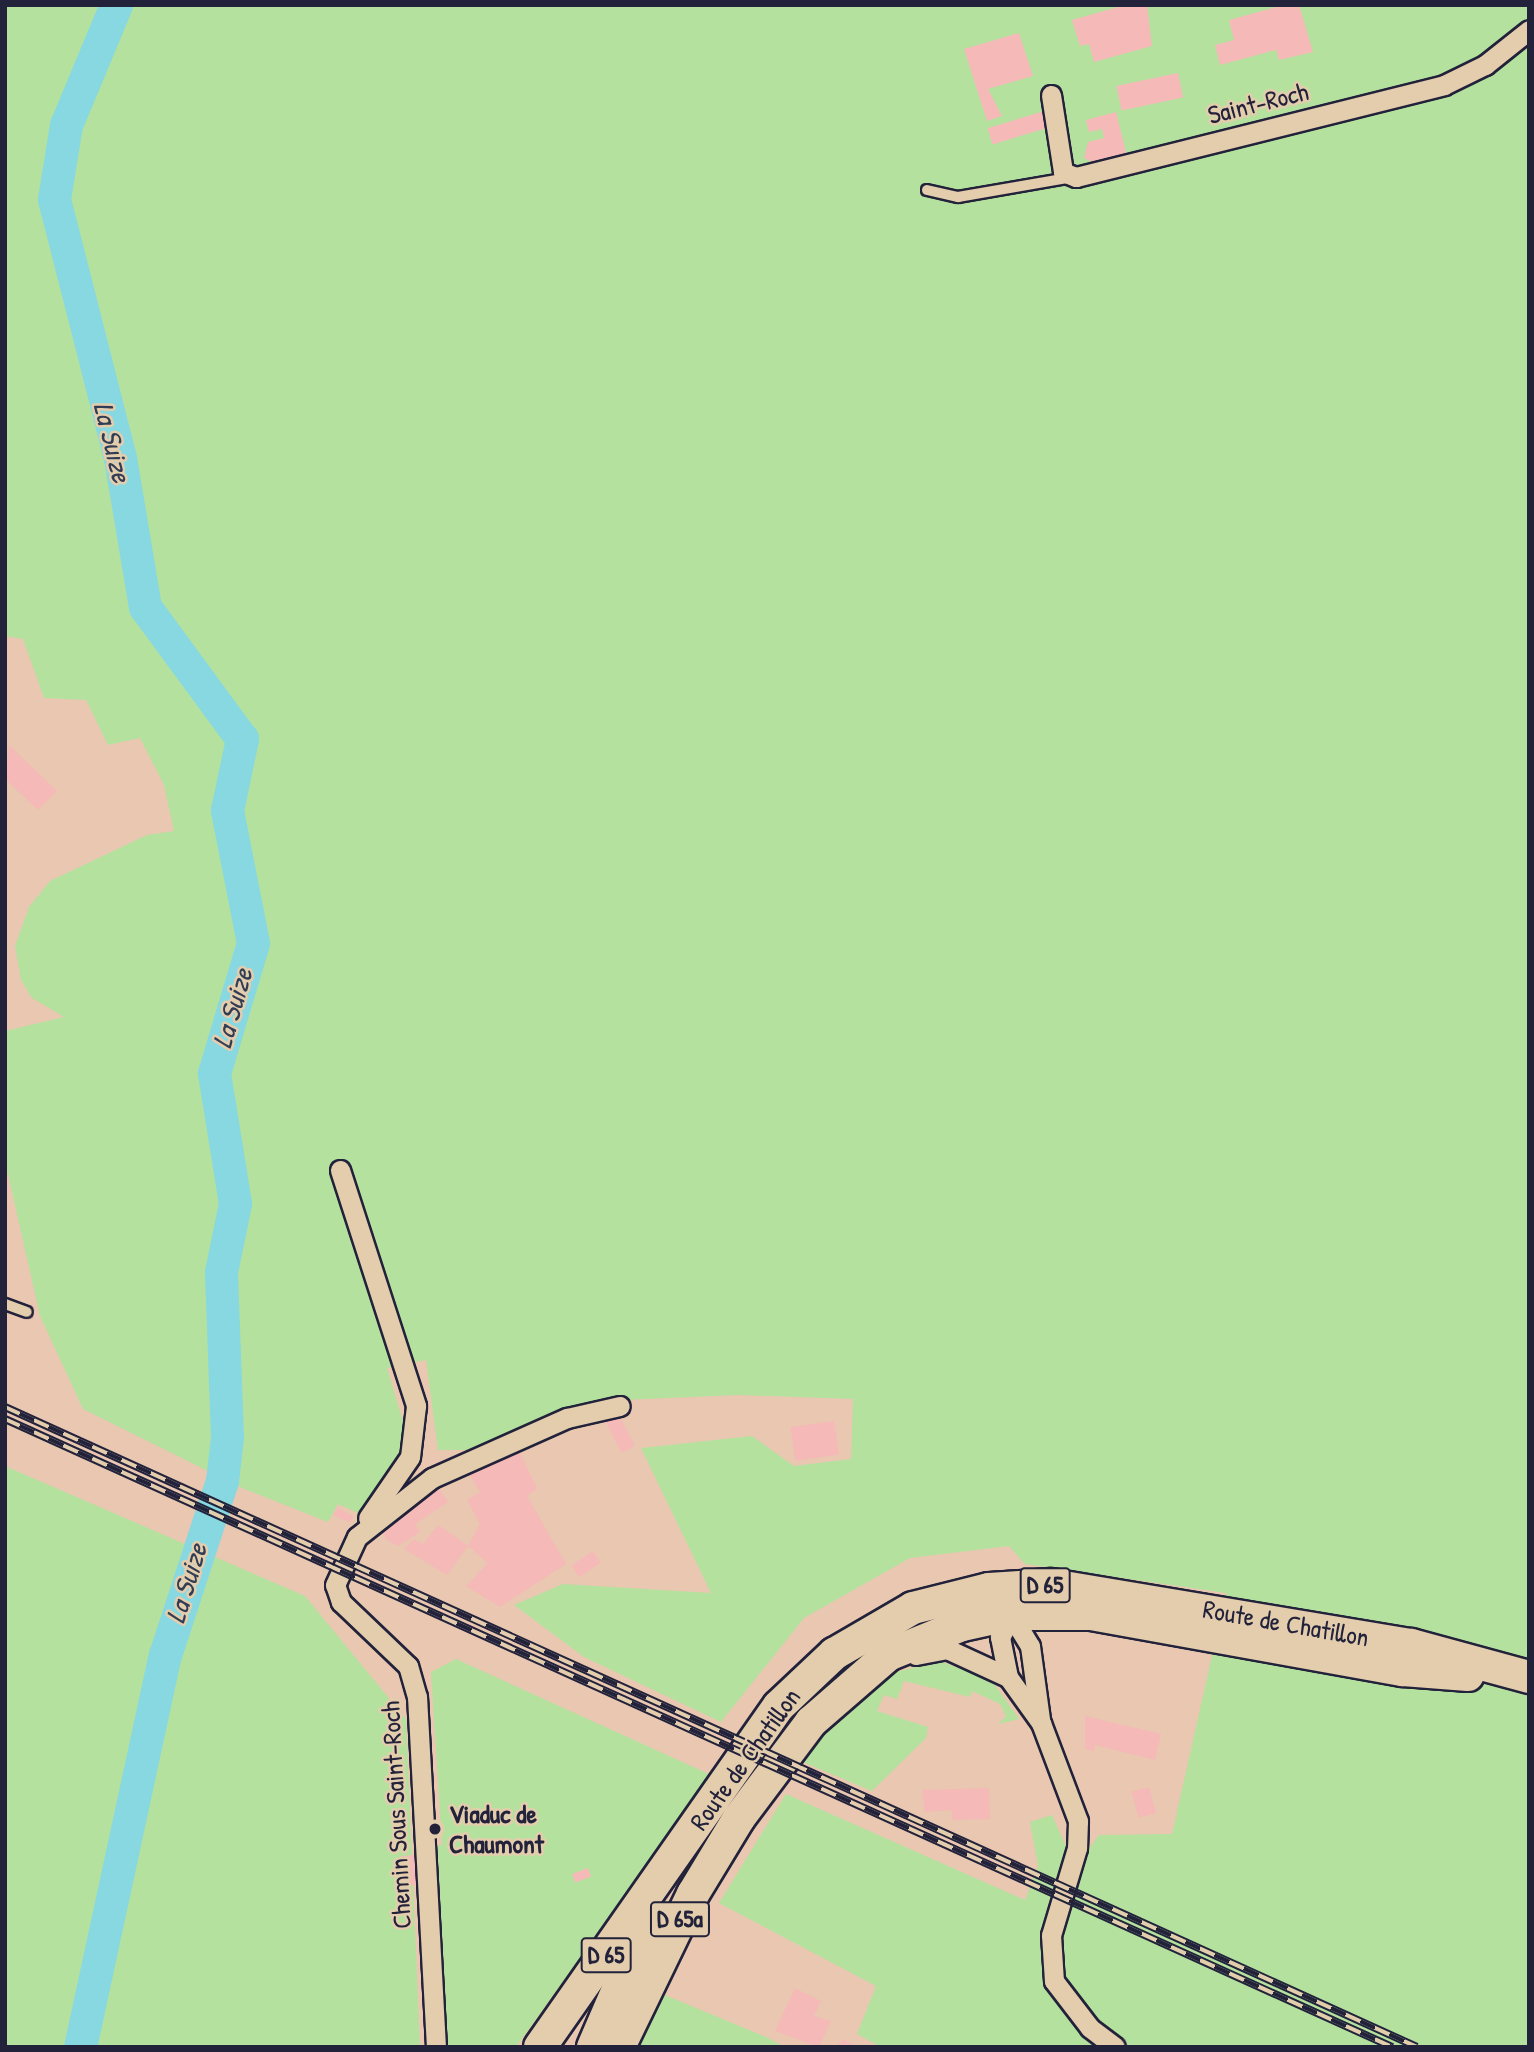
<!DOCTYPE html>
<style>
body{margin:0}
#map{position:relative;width:1534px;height:2052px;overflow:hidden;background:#e9c7b0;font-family:"Patrick Hand",sans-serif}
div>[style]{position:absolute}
.green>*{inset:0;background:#b5e19f}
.river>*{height:33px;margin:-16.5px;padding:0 16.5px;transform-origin:16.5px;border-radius:16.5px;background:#87d8e0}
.building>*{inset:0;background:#f5b9b7;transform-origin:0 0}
.roads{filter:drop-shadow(2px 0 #22223b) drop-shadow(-2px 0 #22223b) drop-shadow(0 2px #22223b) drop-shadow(0 -2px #22223b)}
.lane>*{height:10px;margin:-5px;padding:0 5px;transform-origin:5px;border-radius:5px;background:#e4cdad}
.street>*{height:19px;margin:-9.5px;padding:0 9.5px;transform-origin:9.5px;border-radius:9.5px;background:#e4cdad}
.primary>*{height:32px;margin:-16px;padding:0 16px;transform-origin:16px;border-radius:16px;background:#e4cdad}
.rail>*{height:8px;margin-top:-4px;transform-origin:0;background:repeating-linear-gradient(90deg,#e4cdad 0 16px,#22223b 0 32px);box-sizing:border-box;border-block:2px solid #22223b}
.dots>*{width:19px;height:19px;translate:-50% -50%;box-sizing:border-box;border:4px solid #e4cdad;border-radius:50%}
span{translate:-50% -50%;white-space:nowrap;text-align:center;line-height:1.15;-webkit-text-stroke:5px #e4cdad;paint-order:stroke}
.shield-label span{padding:2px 5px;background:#e4cdad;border:2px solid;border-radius:5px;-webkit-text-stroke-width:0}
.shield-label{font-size:24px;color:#22223b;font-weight:700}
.street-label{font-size:26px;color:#22223b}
.poi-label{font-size:26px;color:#22223b;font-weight:700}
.left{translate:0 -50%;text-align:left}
.water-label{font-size:28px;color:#313d54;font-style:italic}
.frame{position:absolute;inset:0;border:7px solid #22223b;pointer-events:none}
</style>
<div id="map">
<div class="green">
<div style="clip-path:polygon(5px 5px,1529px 5px,1529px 2047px,881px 2047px,857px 2034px,876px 1986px,719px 1903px,786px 1794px,1025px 1900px,1038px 1866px,1030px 1822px,1052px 1815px,1068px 1851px,1088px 1850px,1099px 1835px,1172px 1834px,1226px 1593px,1025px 1564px,1009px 1546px,910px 1558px,804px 1618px,721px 1722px,584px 1657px,514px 1605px,563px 1584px,711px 1593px,641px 1448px,752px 1436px,794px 1466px,851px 1459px,853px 1399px,738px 1395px,622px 1400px,560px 1410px,469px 1450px,438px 1450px,426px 1360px,387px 1368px,408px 1438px,360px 1514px,338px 1504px,328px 1522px,242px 1488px,83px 1409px,40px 1316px,5px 1161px,5px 1031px,64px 1017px,32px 998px,21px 980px,15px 946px,29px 907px,50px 881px,147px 835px,174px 831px,164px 785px,140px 738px,108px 745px,86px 700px,44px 698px,23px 639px,5px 636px)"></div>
<div style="clip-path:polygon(5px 1466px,305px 1596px,406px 1719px,420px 2047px,5px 2047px)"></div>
<div style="clip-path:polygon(456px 1659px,711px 1775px,516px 2047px,444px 2047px,431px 1846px,442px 1845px,431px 1672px)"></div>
<div style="clip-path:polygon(940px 1661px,992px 1681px,1019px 1719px,998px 1724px,1006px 1716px,1000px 1704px,972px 1691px,970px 1697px,904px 1681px,897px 1699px,884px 1695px,877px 1711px,928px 1727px,926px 1738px,872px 1791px,798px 1760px,843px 1710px,892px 1673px)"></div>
<div style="clip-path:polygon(660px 1993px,766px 2037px,785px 2047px,639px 2047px)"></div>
</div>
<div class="river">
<div style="left:80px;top:2047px;width:401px;rotate:-77.8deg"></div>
<div style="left:165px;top:1655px;width:183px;rotate:-71.9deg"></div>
<div style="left:222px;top:1481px;width:44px;rotate:-83.5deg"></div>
<div style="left:227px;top:1437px;width:165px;rotate:-92.1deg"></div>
<div style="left:221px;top:1272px;width:70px;rotate:-78.5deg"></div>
<div style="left:235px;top:1203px;width:132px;rotate:-99.2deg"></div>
<div style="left:214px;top:1073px;width:136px;rotate:-73.3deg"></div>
<div style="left:253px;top:943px;width:136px;rotate:-101.1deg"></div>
<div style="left:227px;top:810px;width:73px;rotate:-78.1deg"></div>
<div style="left:242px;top:739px;width:164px;rotate:-126.3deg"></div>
<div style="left:145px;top:607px;width:151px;rotate:-99.5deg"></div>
<div style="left:120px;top:458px;width:267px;rotate:-104.3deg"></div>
<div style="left:54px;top:199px;width:75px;rotate:-80.8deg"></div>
<div style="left:66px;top:125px;width:130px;rotate:-67.4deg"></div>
</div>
<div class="building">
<div style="clip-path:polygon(1125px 5px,1147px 5px,1152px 46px,1094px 62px,1089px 44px,1080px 46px,1072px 20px)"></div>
<div style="clip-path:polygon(1284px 5px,1299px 5px,1313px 52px,1279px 60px,1276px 50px,1220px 65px,1215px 45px,1234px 40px,1229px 20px)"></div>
<div style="clip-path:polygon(1019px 33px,1033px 76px,988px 89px,1002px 116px,987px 121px,964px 49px)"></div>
<div style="left:1178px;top:73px;width:25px;height:63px;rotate:78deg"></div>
<div style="left:1044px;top:111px;width:17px;height:59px;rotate:73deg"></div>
<div style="clip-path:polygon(1116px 112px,1127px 156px,1094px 163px,1084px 158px,1088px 142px,1104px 138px,1102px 129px,1089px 132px,1086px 120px)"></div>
<div style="clip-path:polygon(9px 745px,57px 791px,38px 810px,5px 779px)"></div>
<div style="left:618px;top:1413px;width:37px;height:15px;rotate:63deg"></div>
<div style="left:834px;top:1421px;width:34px;height:44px;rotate:82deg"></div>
<div style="clip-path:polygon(517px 1446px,537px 1489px,527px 1496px,566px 1564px,500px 1607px,466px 1586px,488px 1563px,468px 1546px,480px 1524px,467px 1500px,480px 1492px,467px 1471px)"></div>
<div style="clip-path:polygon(439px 1488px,448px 1502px,415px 1524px,420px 1532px,398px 1546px,387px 1540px,378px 1525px)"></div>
<div style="clip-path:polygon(338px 1508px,354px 1517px,349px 1522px,333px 1515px)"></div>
<div style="clip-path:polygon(438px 1525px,468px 1546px,447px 1575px,404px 1549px,414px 1539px,423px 1544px)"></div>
<div style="left:593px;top:1551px;width:14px;height:26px;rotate:56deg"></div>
<div style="clip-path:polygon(1085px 1716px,1161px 1734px,1155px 1760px,1095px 1745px,1094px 1751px,1085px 1749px)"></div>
<div style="left:1149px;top:1787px;width:27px;height:18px;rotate:75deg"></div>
<div style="clip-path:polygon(989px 1788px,990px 1819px,952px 1820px,952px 1810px,925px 1812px,922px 1790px)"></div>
<div style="left:415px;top:1855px;width:30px;height:14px;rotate:86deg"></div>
<div style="left:588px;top:1868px;width:9px;height:17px;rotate:69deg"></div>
<div style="clip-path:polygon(795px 1988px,821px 2001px,814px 2016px,831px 2021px,819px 2047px,775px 2031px)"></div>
<div style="clip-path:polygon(842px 2039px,858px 2047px,837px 2047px)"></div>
</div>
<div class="roads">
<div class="lane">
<div style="left:927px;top:190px;width:32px;rotate:13deg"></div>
<div style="left:958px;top:197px;width:112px;rotate:-9.8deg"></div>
<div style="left:5px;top:1304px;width:23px;rotate:20deg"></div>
</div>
<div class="street">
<div style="left:1051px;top:95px;width:78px;rotate:81.1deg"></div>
<div style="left:1063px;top:172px;width:14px;rotate:21deg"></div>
<div style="left:1076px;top:177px;width:379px;rotate:-14deg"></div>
<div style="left:1444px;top:85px;width:46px;rotate:-26deg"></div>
<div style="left:1485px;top:65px;width:56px;rotate:-38.5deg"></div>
<div style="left:340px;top:1170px;width:248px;rotate:72.1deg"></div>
<div style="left:416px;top:1406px;width:51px;rotate:96.7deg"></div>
<div style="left:410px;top:1457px;width:74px;rotate:124.5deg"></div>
<div style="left:1008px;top:1610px;width:42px;rotate:58.6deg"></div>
<div style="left:1030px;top:1646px;width:74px;rotate:82.2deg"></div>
<div style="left:1015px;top:1610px;width:31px;rotate:119deg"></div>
<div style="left:1000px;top:1637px;width:41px;rotate:78.7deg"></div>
<div style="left:1008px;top:1677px;width:57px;rotate:54.3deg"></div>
<div style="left:1041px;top:1723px;width:105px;rotate:69.3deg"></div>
<div style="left:1078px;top:1821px;width:27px;rotate:92deg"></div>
<div style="left:1077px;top:1848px;width:91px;rotate:106.6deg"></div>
<div style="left:1051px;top:1935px;width:46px;rotate:86.3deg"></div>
<div style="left:1054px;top:1981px;width:59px;rotate:52.5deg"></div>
<div style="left:1090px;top:2028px;width:31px;rotate:37deg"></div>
<div style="left:916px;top:1655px;width:32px;rotate:-11deg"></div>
<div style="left:947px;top:1649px;width:67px;rotate:24.7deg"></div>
<div style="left:436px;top:2047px;width:351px;rotate:-93.1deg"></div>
<div style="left:417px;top:1697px;width:32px;rotate:-106deg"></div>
<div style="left:408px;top:1666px;width:93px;rotate:-136.3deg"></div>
<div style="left:341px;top:1602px;width:18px;rotate:-109deg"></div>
<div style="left:335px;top:1585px;width:53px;rotate:-65.4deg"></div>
<div style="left:357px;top:1537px;width:95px;rotate:-38.2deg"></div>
<div style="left:432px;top:1478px;width:148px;rotate:-24deg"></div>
<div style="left:567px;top:1418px;width:54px;rotate:-12.8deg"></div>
</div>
<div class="primary">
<div style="left:540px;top:2047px;width:416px;rotate:-55deg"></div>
<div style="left:779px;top:1706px;width:76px;rotate:-43.4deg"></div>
<div style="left:834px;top:1654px;width:91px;rotate:-30.2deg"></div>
<div style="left:913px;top:1608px;width:78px;rotate:-14deg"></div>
<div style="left:989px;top:1589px;width:62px;rotate:-3.7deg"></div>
<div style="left:1051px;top:1585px;width:365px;rotate:9.5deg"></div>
<div style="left:1411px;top:1645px;width:122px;rotate:15.2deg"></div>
<div style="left:593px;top:2047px;width:138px;rotate:-66.6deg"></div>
<div style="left:619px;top:2047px;width:170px;rotate:-64.2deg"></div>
<div style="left:693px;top:1894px;width:89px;rotate:-58.8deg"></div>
<div style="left:739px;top:1818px;width:120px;rotate:-53.1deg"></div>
<div style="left:811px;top:1722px;width:102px;rotate:-41deg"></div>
<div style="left:888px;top:1655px;width:80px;rotate:-22.1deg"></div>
<div style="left:962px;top:1625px;width:51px;rotate:-12.4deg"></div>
<div style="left:1012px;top:1614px;width:79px"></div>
<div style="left:1091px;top:1614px;width:317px;rotate:10.2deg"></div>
<div style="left:1403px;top:1670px;width:65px;rotate:4.4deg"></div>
</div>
</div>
<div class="rail">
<div style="left:5px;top:1407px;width:1550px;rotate:24.38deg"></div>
<div style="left:5px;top:1419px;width:1523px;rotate:24.36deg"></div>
</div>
<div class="dots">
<div style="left:435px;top:1829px;background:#22223b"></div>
</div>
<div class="shield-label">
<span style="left:1045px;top:1585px">D 65</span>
<span style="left:680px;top:1919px">D 65a</span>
<span style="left:606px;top:1955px">D 65</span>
</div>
<div class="street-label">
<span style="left:1258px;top:103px;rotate:-14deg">Saint-Roch</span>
<span style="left:1286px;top:1623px;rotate:10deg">Route de Chatillon</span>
<span style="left:745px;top:1759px;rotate:-54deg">Route de Chatillon</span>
<span style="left:396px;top:1815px;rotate:-93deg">Chemin Sous Saint-Roch</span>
</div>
<div class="poi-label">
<span class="left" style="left:449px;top:1829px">Viaduc de<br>Chaumont</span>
</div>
<div class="water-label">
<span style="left:113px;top:442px;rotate:76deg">La Suize</span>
<span style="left:232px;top:1008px;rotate:-74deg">La Suize</span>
<span style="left:186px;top:1583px;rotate:-73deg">La Suize</span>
</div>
<div class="frame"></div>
</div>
